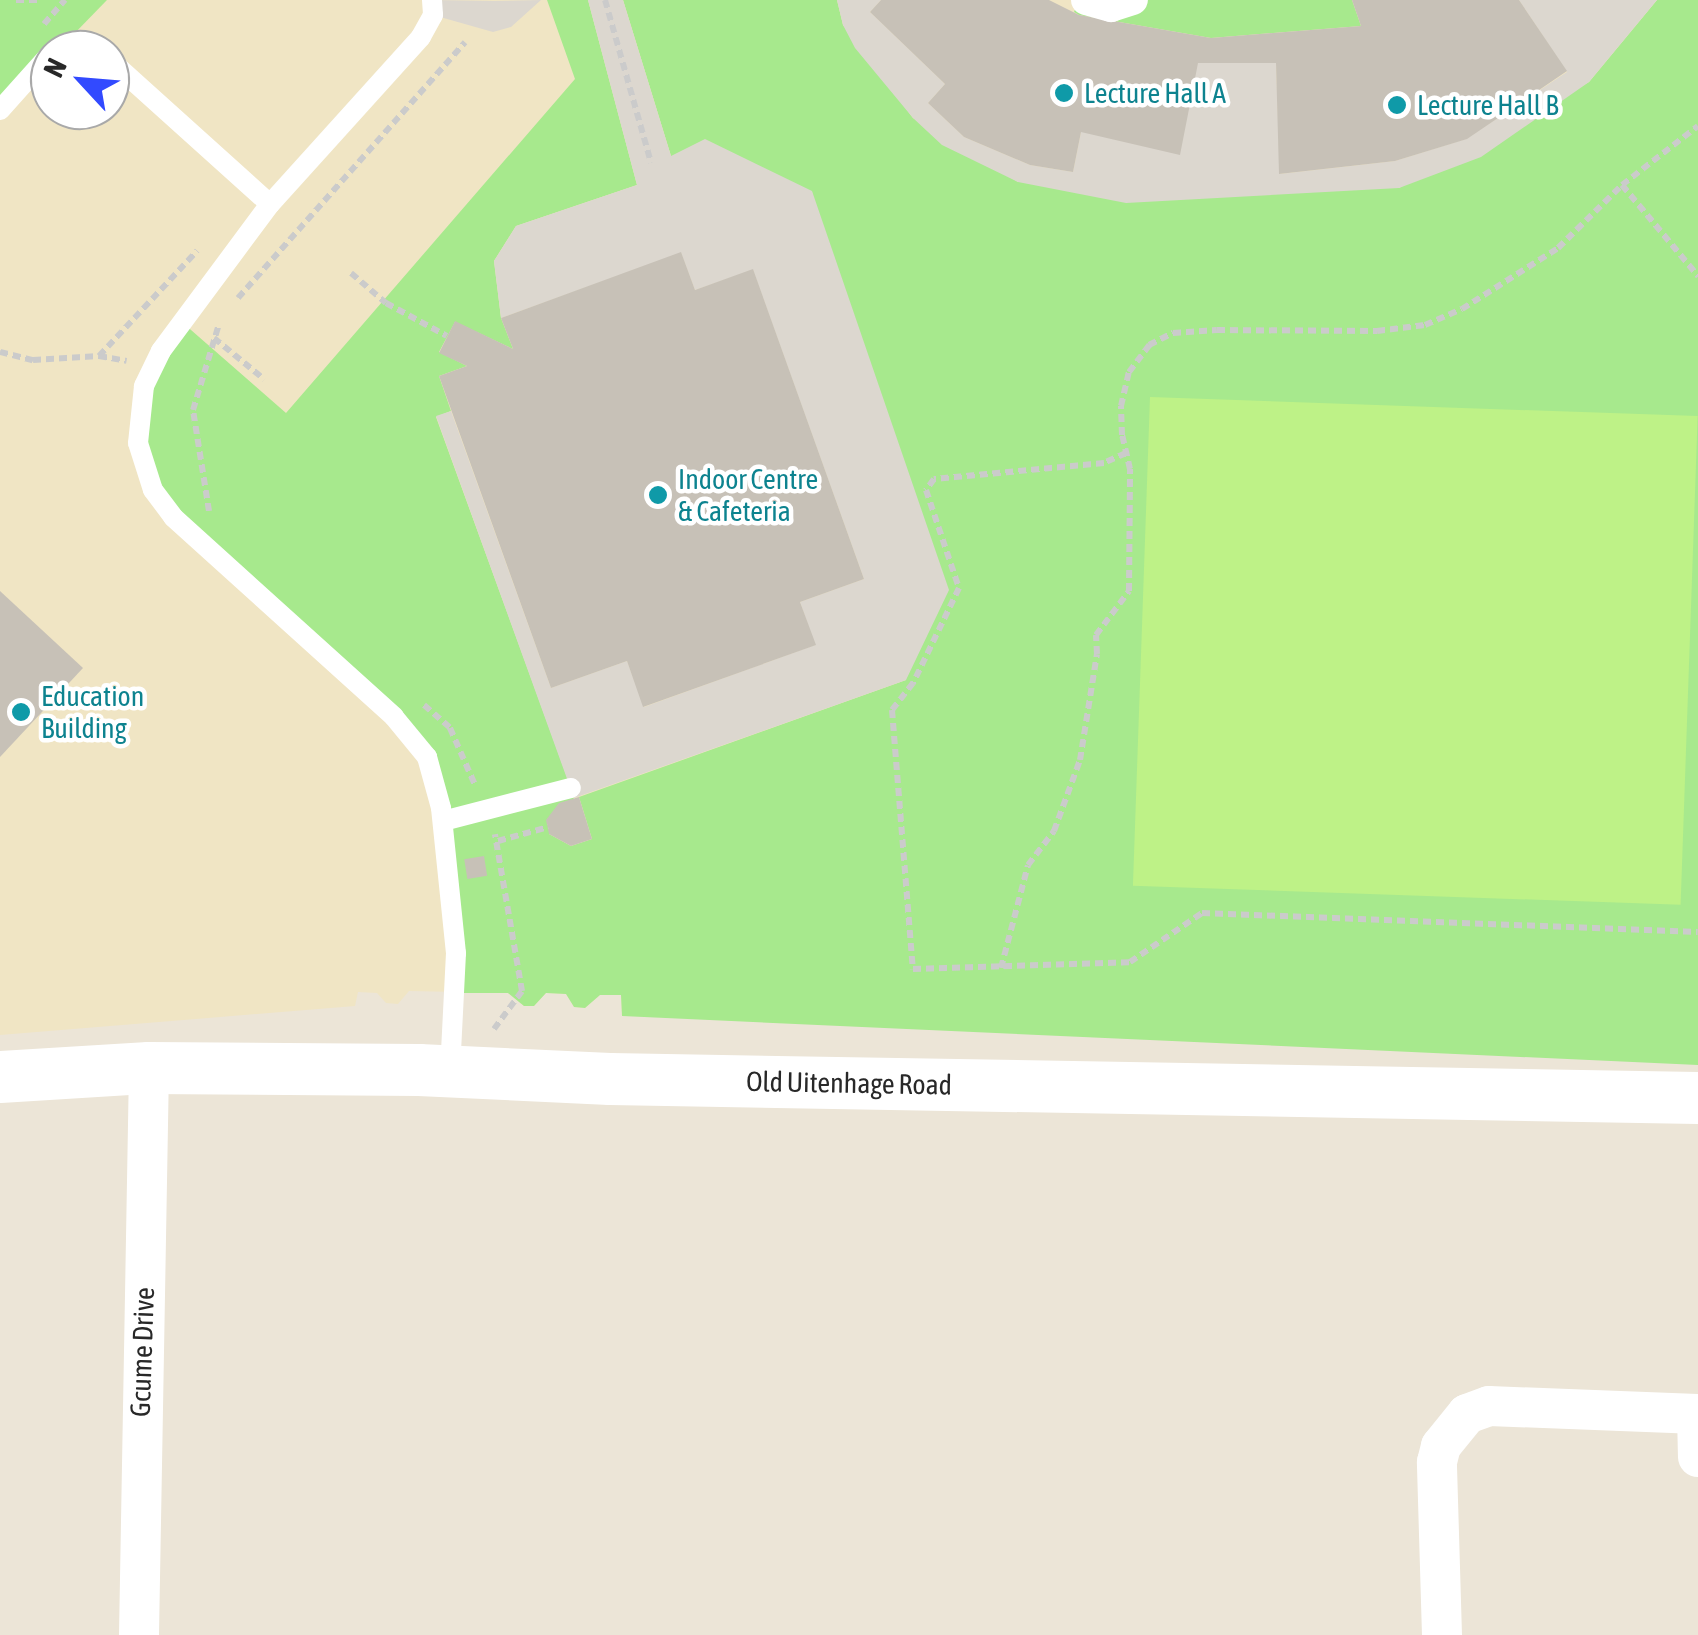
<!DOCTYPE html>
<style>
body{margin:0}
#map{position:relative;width:1698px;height:1635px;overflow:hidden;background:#ece5d7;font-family:"Asap Condensed",sans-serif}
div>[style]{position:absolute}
.education>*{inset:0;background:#f0e5c4}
.green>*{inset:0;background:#a7e98d}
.pitch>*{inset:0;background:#bef287;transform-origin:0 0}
.plaza>*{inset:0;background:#dcd7cf}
.building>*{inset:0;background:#c7c1b7;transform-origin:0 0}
.path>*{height:6px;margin-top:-3px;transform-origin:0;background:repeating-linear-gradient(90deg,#cbcbcb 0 8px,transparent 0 13px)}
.service>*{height:20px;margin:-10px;padding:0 10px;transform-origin:10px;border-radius:10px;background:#fff}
.pedestrian>*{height:30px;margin:-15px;padding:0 15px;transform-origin:15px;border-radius:15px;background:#fff}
.minor>*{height:40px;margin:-20px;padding:0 20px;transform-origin:20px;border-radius:20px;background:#fff}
.tertiary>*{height:52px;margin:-26px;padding:0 26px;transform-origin:26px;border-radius:26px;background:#fff}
.dots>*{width:28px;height:28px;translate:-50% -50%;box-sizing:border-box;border:5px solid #fff;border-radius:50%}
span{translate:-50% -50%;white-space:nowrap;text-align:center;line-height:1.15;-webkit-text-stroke:9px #fff;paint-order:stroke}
.culture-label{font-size:28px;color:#0d838f}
.left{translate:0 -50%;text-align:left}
.street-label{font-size:28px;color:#282828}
.north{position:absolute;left:30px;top:30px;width:100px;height:100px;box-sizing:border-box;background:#fff;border:2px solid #a9a9a9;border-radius:50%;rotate:296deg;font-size:28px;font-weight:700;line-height:40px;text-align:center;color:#282828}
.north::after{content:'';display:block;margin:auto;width:35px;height:45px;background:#324aff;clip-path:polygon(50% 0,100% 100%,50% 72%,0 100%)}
</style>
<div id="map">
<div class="education">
<div style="clip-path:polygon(evenodd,0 0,1698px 0,622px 1016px,621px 995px,600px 995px,585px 1008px,574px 1007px,566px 994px,546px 993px,534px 1006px,524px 1006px,508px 993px,409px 991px,398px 1004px,386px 1003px,377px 993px,358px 992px,355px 1006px,0 1035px,0 0,50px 50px,110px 50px,110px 110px,50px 110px,50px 50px)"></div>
</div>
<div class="green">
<div style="clip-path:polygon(0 0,107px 0,0 110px)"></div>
<div style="clip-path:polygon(547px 0,588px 0,637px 185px,516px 226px,494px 261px,501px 318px,513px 349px,455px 322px,439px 352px,467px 366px,439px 376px,451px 411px,436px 417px,571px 788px,574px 798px,549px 834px,571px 846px,592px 839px,579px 797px,906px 680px,812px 192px,671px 156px,623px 0,837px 0,843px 25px,913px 118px,1018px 182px,1399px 188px,1589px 82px,1657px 0,1698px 0,1698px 1065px,622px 1016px,621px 995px,600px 995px,585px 1008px,574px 1007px,566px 994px,546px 993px,534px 1006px,524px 1006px,508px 993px,455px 993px,427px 757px,153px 490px,138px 418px,183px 323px,286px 413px,575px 79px)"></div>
<div style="clip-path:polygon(1079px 0,1352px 0,1361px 26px,1211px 38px,1079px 15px,1074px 12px)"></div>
</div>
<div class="pitch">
<div style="left:1150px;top:397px;width:548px;height:489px;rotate:2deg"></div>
</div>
<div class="plaza">
<div style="clip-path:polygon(432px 0,494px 1px,541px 0,511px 27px,493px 32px,433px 15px)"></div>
<div style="clip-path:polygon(588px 0,623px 0,671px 156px,705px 139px,812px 191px,949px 590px,906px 680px,574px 798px,436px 416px,451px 411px,551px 688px,627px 661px,644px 707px,815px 645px,800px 602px,864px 579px,753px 270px,695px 290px,681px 253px,501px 318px,494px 261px,516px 226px,637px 185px)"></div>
<div style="clip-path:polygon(837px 0,881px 0,870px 12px,945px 84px,928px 103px,964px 137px,1030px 165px,1073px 172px,1081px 132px,1198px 63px,1276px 63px,1280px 174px,1395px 161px,1466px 139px,1567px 72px,1519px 0,1657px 0,1589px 82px,1481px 157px,1399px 188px,1126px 203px,1018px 182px,942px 145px,913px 118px,855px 48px,843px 25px)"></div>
</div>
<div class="building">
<div style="clip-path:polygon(881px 0,1049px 0,1079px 15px,1211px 38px,1361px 26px,1352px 0,1519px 0,1567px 71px,1467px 139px,1395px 161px,1279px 174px,1276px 63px,1198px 63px,1180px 155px,1081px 132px,1073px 172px,1030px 165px,964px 137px,928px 103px,945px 84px,870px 12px)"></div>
<div style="clip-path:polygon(681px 252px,695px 290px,753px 269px,864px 579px,800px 602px,816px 645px,643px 707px,627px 661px,551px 688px,439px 376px,467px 366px,439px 353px,455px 321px,513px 349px,501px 318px)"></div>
<div style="clip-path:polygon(0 591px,83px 668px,0 757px)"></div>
<div style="clip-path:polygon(579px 797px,592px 839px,571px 846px,549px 834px,546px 820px,559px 803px)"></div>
<div style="left:484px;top:856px;width:20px;height:20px;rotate:81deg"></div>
</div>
<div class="path">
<div style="left:16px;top:0;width:21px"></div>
<div style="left:605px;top:0;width:169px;rotate:74.2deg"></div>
<div style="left:44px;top:24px;width:32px;rotate:-49deg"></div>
<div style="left:1622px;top:185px;width:119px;rotate:50.1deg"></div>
<div style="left:351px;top:273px;width:46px;rotate:40.6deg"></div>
<div style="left:386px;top:303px;width:69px;rotate:28.4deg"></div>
<div style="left:238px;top:298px;width:342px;rotate:-48.4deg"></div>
<div style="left:214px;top:338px;width:65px;rotate:39.4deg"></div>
<div style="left:0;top:352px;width:34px;rotate:14deg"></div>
<div style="left:33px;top:360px;width:66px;rotate:-3.5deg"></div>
<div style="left:99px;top:356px;width:28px;rotate:10deg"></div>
<div style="left:99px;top:356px;width:144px;rotate:-47deg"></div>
<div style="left:1126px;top:453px;width:24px;rotate:156deg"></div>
<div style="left:1104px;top:463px;width:171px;rotate:174.6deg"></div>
<div style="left:934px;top:479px;width:14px;rotate:126deg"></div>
<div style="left:926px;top:490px;width:103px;rotate:71.4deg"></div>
<div style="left:959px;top:588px;width:106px;rotate:115.8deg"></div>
<div style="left:913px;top:683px;width:34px;rotate:128deg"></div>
<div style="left:892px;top:710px;width:260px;rotate:85.4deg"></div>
<div style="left:913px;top:969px;width:217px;rotate:-1.8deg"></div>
<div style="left:1130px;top:962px;width:87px;rotate:-34.2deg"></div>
<div style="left:1202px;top:913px;width:496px;rotate:2.2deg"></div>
<div style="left:209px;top:511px;width:102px;rotate:-99deg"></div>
<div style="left:193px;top:410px;width:90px;rotate:-73.2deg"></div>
<div style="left:424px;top:705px;width:35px;rotate:41deg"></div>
<div style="left:450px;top:728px;width:62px;rotate:66.3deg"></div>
<div style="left:498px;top:841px;width:52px;rotate:-15.6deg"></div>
<div style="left:1001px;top:968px;width:106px;rotate:-75.3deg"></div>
<div style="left:1028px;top:865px;width:43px;rotate:-52.6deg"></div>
<div style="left:1054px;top:831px;width:76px;rotate:-69.9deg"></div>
<div style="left:1080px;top:760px;width:107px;rotate:-80.9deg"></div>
<div style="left:1097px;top:654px;width:19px;rotate:-93deg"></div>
<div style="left:1096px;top:635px;width:55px;rotate:-53.1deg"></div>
<div style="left:1129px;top:591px;width:122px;rotate:-89.5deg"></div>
<div style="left:1130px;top:469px;width:35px;rotate:-103deg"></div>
<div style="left:1122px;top:435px;width:29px;rotate:-92deg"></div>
<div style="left:1121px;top:406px;width:35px;rotate:-77deg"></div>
<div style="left:1129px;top:372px;width:34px;rotate:-53deg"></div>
<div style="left:1149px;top:345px;width:27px;rotate:-27deg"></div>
<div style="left:1173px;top:333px;width:44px;rotate:-3.9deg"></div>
<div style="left:1217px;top:330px;width:160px;rotate:0.4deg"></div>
<div style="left:1377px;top:331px;width:48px;rotate:-7.1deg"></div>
<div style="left:1425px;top:325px;width:40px;rotate:-23.4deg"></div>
<div style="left:1462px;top:309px;width:114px;rotate:-32.4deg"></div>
<div style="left:1558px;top:248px;width:90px;rotate:-44.5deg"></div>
<div style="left:1622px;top:185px;width:96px;rotate:-37.8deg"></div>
<div style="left:494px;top:1029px;width:47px;rotate:-53.6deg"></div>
<div style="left:522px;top:991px;width:159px;rotate:-99.8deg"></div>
</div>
<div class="service">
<div style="left:432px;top:0;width:15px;rotate:86deg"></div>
<div style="left:433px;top:15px;width:25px;rotate:119deg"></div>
<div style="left:421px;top:37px;width:225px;rotate:132.1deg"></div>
<div style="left:270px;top:204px;width:183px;rotate:126.6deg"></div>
<div style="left:161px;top:351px;width:39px;rotate:116deg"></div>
<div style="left:144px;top:386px;width:57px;rotate:96deg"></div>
<div style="left:138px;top:443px;width:49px;rotate:72.3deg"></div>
<div style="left:153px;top:490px;width:34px;rotate:53deg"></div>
<div style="left:173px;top:517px;width:298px;rotate:42.1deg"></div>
<div style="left:394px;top:717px;width:52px;rotate:50.5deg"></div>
<div style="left:427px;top:757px;width:53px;rotate:74.6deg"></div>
<div style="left:441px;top:808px;width:146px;rotate:84.1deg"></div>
<div style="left:456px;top:953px;width:117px;rotate:92.9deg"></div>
<div style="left:57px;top:50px;width:13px;rotate:-29deg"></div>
<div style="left:68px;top:44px;width:27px;rotate:13deg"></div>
<div style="left:110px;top:60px;width:215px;rotate:42deg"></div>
<div style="left:0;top:110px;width:75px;rotate:-48.2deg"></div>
<div style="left:443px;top:821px;width:132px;rotate:-14.5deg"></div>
</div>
<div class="pedestrian">
<div style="left:1086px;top:0;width:26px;rotate:16deg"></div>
<div style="left:1111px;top:7px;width:23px;rotate:-18deg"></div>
</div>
<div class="minor">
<div style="left:1697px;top:1414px;width:43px;rotate:88.7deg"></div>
<div style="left:139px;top:1635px;width:567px;rotate:-88.99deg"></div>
<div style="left:1442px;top:1635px;width:173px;rotate:-91.7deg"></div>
<div style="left:1437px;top:1462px;width:16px;rotate:-76deg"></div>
<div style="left:1441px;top:1446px;width:41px;rotate:-50.9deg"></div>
<div style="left:1467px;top:1414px;width:23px;rotate:-20deg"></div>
<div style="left:1489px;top:1406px;width:209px;rotate:2.2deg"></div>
</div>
<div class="tertiary">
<div style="left:0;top:1077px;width:149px;rotate:-3.5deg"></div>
<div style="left:149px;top:1068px;width:270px;rotate:0.4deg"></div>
<div style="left:419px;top:1070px;width:191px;rotate:2.7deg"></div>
<div style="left:610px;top:1079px;width:1088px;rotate:1deg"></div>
</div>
<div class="dots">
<div style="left:1064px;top:93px;background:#0f9aa8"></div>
<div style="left:1397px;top:105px;background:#0f9aa8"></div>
<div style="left:658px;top:495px;background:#0f9aa8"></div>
<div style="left:21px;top:712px;background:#0f9aa8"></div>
</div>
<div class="culture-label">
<span class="left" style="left:1084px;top:93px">Lecture Hall A</span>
<span class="left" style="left:1417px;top:105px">Lecture Hall B</span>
<span class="left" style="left:678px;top:495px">Indoor Centre<br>&amp; Cafeteria</span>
<span class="left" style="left:41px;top:712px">Education<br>Building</span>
</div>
<div class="street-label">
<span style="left:849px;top:1083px;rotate:1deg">Old Uitenhage Road</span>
<span style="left:142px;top:1352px;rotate:-88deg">Gcume Drive</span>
</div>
<div class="north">N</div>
</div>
